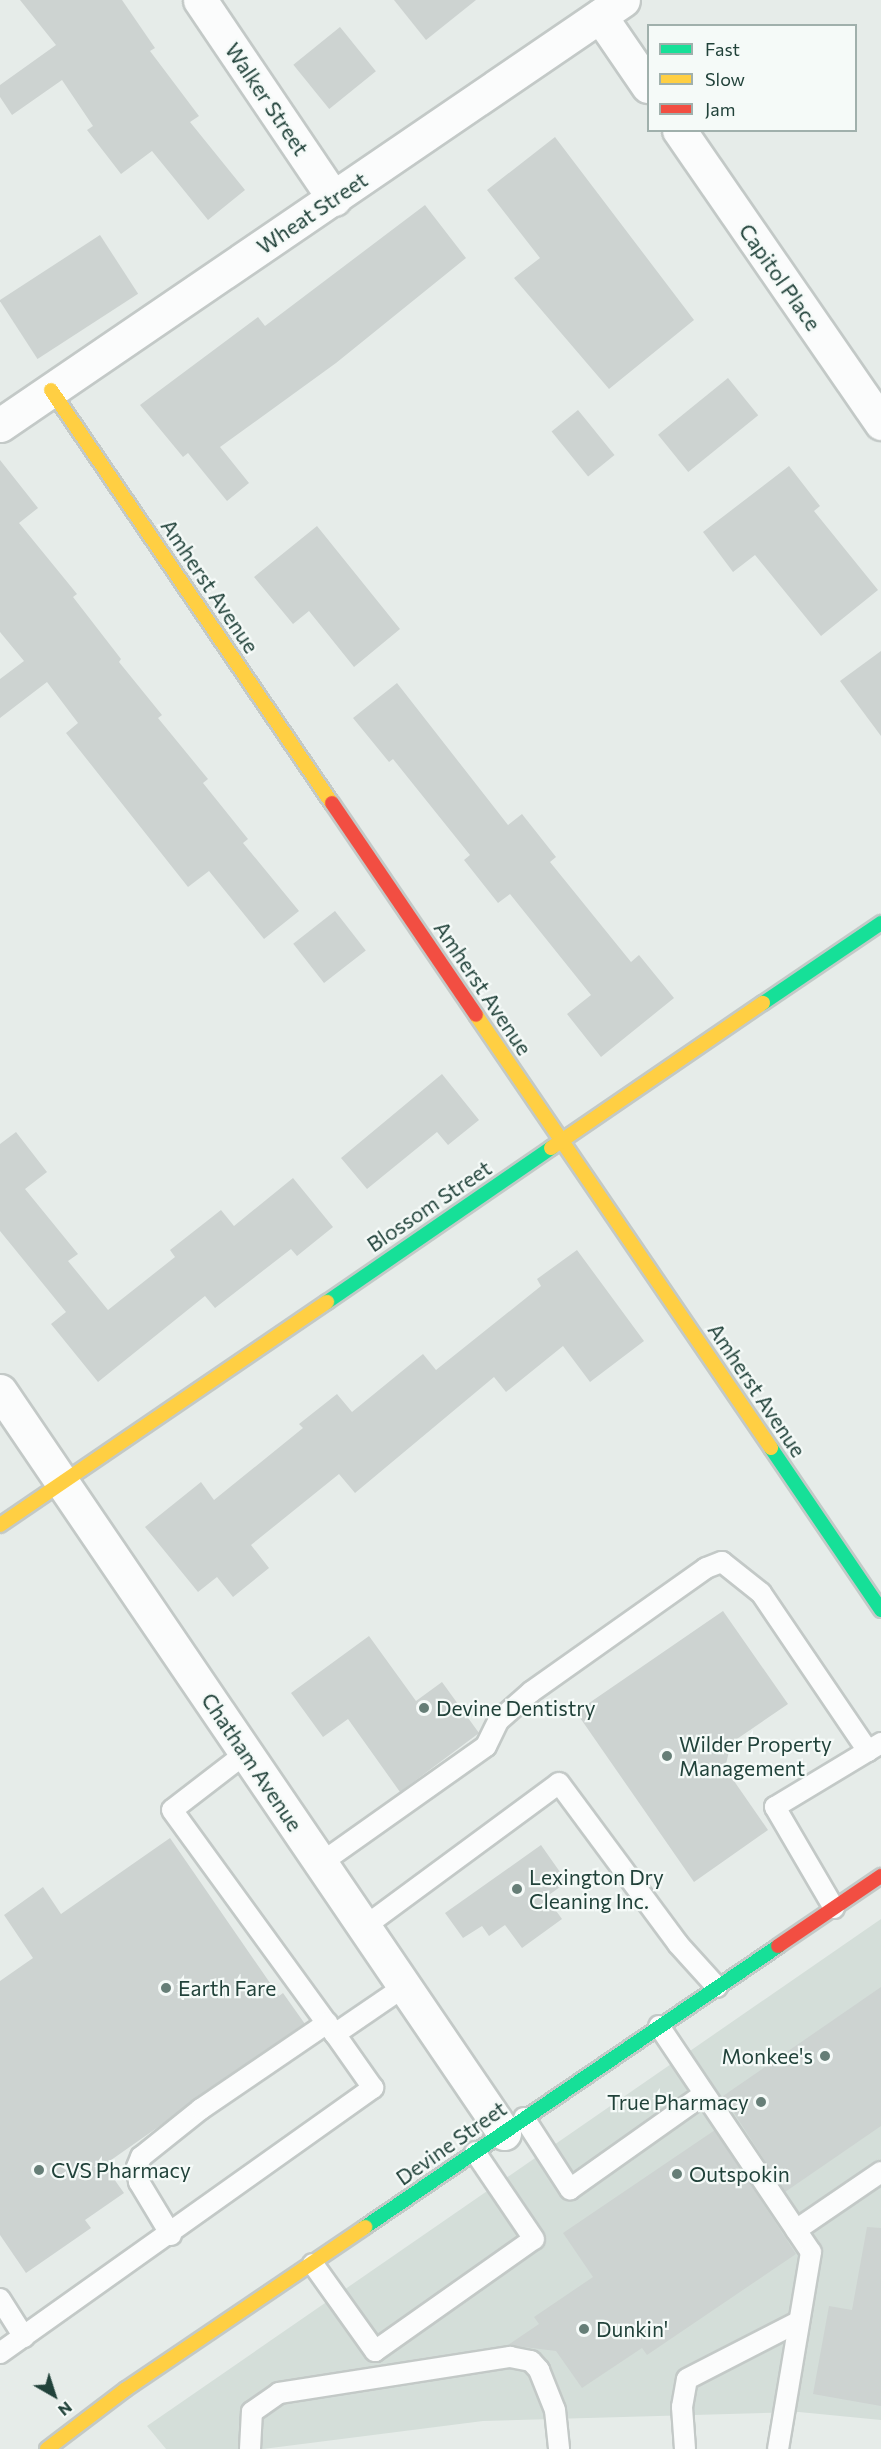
<!DOCTYPE html>
<style>
body{margin:0}
#map{position:relative;width:881px;height:2449px;overflow:hidden;background:#e6ece9;font-family:Commissioner,sans-serif}
div>[style]{position:absolute}
.built>*{inset:0;background:#d4ded9}
.building>*{inset:0;background:#cdd3d1;transform-origin:0 0}
.roads{filter:drop-shadow(2px 0 #c3c9c7) drop-shadow(-2px 0 #c3c9c7) drop-shadow(0 2px #c3c9c7) drop-shadow(0 -2px #c3c9c7)}
.lane>*{height:20px;margin:-10px;padding:0 10px;transform-origin:10px;border-radius:10px;background:#fbfcfc}
.street>*{height:33px;margin:-16.5px;padding:0 16.5px;transform-origin:16.5px;border-radius:16.5px;background:#fbfcfc}
.fast>*{height:14px;margin:-7px;padding:0 7px;transform-origin:7px;border-radius:7px;background:#16e098}
.slow>*{height:14px;margin:-7px;padding:0 7px;transform-origin:7px;border-radius:7px;background:#ffcf43}
.jam>*{height:14px;margin:-7px;padding:0 7px;transform-origin:7px;border-radius:7px;background:#f24e42}
.dots>*{width:16px;height:16px;translate:-50% -50%;box-sizing:border-box;border:3px solid #f5faf8;border-radius:50%}
span{translate:-50% -50%;white-space:nowrap;text-align:center;line-height:1.15;-webkit-text-stroke:4.5px #f5faf8;paint-order:stroke}
.street-label{font-size:21px;color:#21423a}
.poi-label{font-size:21px;color:#21423a}
.left{translate:0 -50%;text-align:left}
.right{translate:-100% -50%;text-align:right}
.legend{position:absolute;left:647px;top:24px;width:210px;height:108px;box-sizing:border-box;background:#f5faf8;border:2px solid #a0b0ac;margin:0;padding:8px 10px;list-style:none;font-size:18px;color:#21423a}
.legend li{display:flex;align-items:center;gap:12px;height:30px}
.legend b{width:30px;border:2px solid #a0b0ac}
.north{position:absolute;left:24px;top:2365px;width:60px;height:60px;-webkit-text-stroke:4px #f5faf8;paint-order:stroke;rotate:141deg;font-size:16px;font-weight:700;line-height:24px;text-align:center;color:#21423a}
.north::after{content:'';display:block;margin:auto;width:21px;height:27px;background:#21423a;clip-path:polygon(50% 0,100% 100%,50% 72%,0 100%)}
</style>
<div id="map">
<div class="built">
<div style="clip-path:polygon(881px 1919px,881px 2420px,799px 2412px,483px 2421px,263px 2449px,166px 2449px,147px 2426px)"></div>
</div>
<div class="building">
<div style="clip-path:polygon(20px 0,122px 0,155px 48px,150px 51px,199px 116px,190px 122px,245px 190px,208px 220px,152px 151px,121px 174px,87px 130px,93px 126px,62px 80px,12px 115px,0 97px,0 85px,56px 45px)"></div>
<div style="clip-path:polygon(394px 0,476px 0,426px 40px)"></div>
<div style="left:340px;top:27px;width:57px;height:60px;rotate:51deg"></div>
<div style="clip-path:polygon(555px 137px,694px 320px,609px 389px,514px 278px,540px 258px,487px 190px)"></div>
<div style="clip-path:polygon(425px 205px,466px 258px,336px 363px,220px 447px,249px 483px,227px 501px,188px 453px,183px 457px,140px 405px,258px 317px,265px 326px)"></div>
<div style="left:100px;top:235px;width:70px;height:120px;rotate:57deg"></div>
<div style="left:728px;top:378px;width:48px;height:90px;rotate:51deg"></div>
<div style="left:578px;top:410px;width:58px;height:34px;rotate:51deg"></div>
<div style="clip-path:polygon(0 460px,38px 508px,19px 523px,77px 594px,73px 597px,121px 659px,119px 662px,162px 715px,158px 718px,208px 779px,203px 783px,248px 839px,243px 843px,299px 911px,264px 939px,209px 871px,188px 887px,66px 733px,78px 723px,47px 682px,0 718px,0 679px,24px 661px,0 632px)"></div>
<div style="clip-path:polygon(789px 466px,820px 506px,814px 511px,878px 590px,821px 636px,755px 555px,733px 572px,703px 532px)"></div>
<div style="clip-path:polygon(317px 526px,400px 629px,354px 667px,309px 611px,293px 624px,254px 577px)"></div>
<div style="clip-path:polygon(881px 651px,881px 736px,840px 681px)"></div>
<div style="clip-path:polygon(397px 683px,508px 825px,522px 814px,556px 857px,550px 862px,631px 962px,639px 955px,674px 998px,601px 1057px,567px 1014px,591px 995px,510px 894px,498px 903px,464px 860px,470px 855px,393px 759px,389px 762px,353px 718px)"></div>
<div style="left:335px;top:911px;width:50px;height:53px;rotate:52deg"></div>
<div style="clip-path:polygon(442px 1074px,479px 1120px,448px 1145px,437px 1132px,367px 1189px,341px 1158px)"></div>
<div style="clip-path:polygon(16px 1132px,47px 1172px,25px 1189px,78px 1254px,68px 1261px,108px 1310px,175px 1257px,170px 1250px,221px 1210px,234px 1226px,293px 1178px,333px 1227px,297px 1256px,291px 1249px,215px 1308px,205px 1296px,98px 1382px,51px 1324px,66px 1312px,0 1231px,0 1144px)"></div>
<div style="clip-path:polygon(577px 1250px,644px 1341px,590px 1382px,563px 1346px,506px 1392px,494px 1377px,355px 1493px,339px 1474px,251px 1545px,269px 1568px,233px 1597px,217px 1577px,198px 1592px,145px 1527px,201px 1482px,214px 1500px,303px 1428px,299px 1424px,337px 1394px,352px 1412px,423px 1354px,436px 1370px,541px 1286px,537px 1279px)"></div>
<div style="clip-path:polygon(723px 1611px,788px 1704px,731px 1743px,725px 1768px,768px 1830px,694px 1882px,576px 1712px)"></div>
<div style="clip-path:polygon(369px 1636px,416px 1701px,442px 1682px,479px 1733px,400px 1792px,348px 1719px,323px 1737px,291px 1693px)"></div>
<div style="clip-path:polygon(170px 1838px,279px 1996px,283px 1993px,305px 2024px,104px 2165px,124px 2193px,85px 2220px,91px 2228px,26px 2273px,0 2235px,0 1981px,33px 1958px,4px 1915px,43px 1887px,61px 1914px)"></div>
<div style="clip-path:polygon(541px 1845px,567px 1882px,546px 1897px,562px 1919px,522px 1948px,505px 1925px,489px 1936px,482px 1926px,463px 1938px,445px 1913px)"></div>
<div style="clip-path:polygon(881px 1987px,881px 2126px,785px 2192px,723px 2096px)"></div>
<div style="clip-path:polygon(715px 2130px,796px 2254px,647px 2355px,642px 2348px,582px 2388px,556px 2351px,508px 2345px,539px 2324px,534px 2317px,593px 2277px,563px 2233px)"></div>
<div style="clip-path:polygon(867px 2227px,881px 2228px,881px 2406px,813px 2394px,829px 2306px,852px 2310px)"></div>
</div>
<div class="roads">
<div class="lane">
<div style="left:246px;top:1753px;width:93px;rotate:142.4deg"></div>
<div style="left:172px;top:1810px;width:277px;rotate:54deg"></div>
<div style="left:335px;top:2034px;width:83px;rotate:-34.3deg"></div>
<div style="left:321px;top:1863px;width:202px;rotate:-35.3deg"></div>
<div style="left:486px;top:1746px;width:28px;rotate:-64deg"></div>
<div style="left:498px;top:1721px;width:44px;rotate:-41.3deg"></div>
<div style="left:531px;top:1692px;width:214px;rotate:-35.3deg"></div>
<div style="left:706px;top:1568px;width:17px;rotate:-21deg"></div>
<div style="left:722px;top:1562px;width:50px;rotate:38.5deg"></div>
<div style="left:761px;top:1593px;width:191px;rotate:55.9deg"></div>
<div style="left:834px;top:1908px;width:117px;rotate:-120.3deg"></div>
<div style="left:775px;top:1807px;width:124px;rotate:-31.1deg"></div>
<div style="left:364px;top:1927px;width:242px;rotate:-36.4deg"></div>
<div style="left:559px;top:1783px;width:200px;rotate:53.5deg"></div>
<div style="left:678px;top:1944px;width:58px;rotate:47.8deg"></div>
<div style="left:659px;top:2026px;width:272px;rotate:56.1deg"></div>
<div style="left:811px;top:2252px;width:200px;rotate:99.5deg"></div>
<div style="left:524px;top:2118px;width:85px;rotate:57.1deg"></div>
<div style="left:570px;top:2189px;width:164px;rotate:-35.3deg"></div>
<div style="left:796px;top:2230px;width:103px;rotate:-34.3deg"></div>
<div style="left:171px;top:2235px;width:62px;rotate:-121.1deg"></div>
<div style="left:139px;top:2182px;width:15px;rotate:-98deg"></div>
<div style="left:137px;top:2167px;width:11px;rotate:-68deg"></div>
<div style="left:141px;top:2157px;width:77px;rotate:-38.7deg"></div>
<div style="left:201px;top:2109px;width:153px;rotate:-34.3deg"></div>
<div style="left:313px;top:2264px;width:107px;rotate:54.5deg"></div>
<div style="left:375px;top:2351px;width:194px;rotate:-35.2deg"></div>
<div style="left:534px;top:2239px;width:105px;rotate:-124.1deg"></div>
<div style="left:0;top:2299px;width:45px;rotate:57.7deg"></div>
<div style="left:0;top:2353px;width:458px;rotate:-35.4deg"></div>
<div style="left:373px;top:2088px;width:66px;rotate:-125.1deg"></div>
<div style="left:250px;top:2449px;width:37px;rotate:-87deg"></div>
<div style="left:252px;top:2412px;width:33px;rotate:-35deg"></div>
<div style="left:279px;top:2393px;width:234px;rotate:-8.9deg"></div>
<div style="left:510px;top:2357px;width:21px;rotate:11deg"></div>
<div style="left:531px;top:2361px;width:12px;rotate:48deg"></div>
<div style="left:539px;top:2370px;width:43px;rotate:68.2deg"></div>
<div style="left:555px;top:2410px;width:39px;rotate:84deg"></div>
<div style="left:685px;top:2449px;width:42px;rotate:-94.1deg"></div>
<div style="left:682px;top:2407px;width:28px;rotate:-80deg"></div>
<div style="left:687px;top:2379px;width:125px;rotate:-27.2deg"></div>
</div>
<div class="street">
<div style="left:200px;top:0;width:240px;rotate:56deg"></div>
<div style="left:600px;top:16px;width:85px;rotate:55.6deg"></div>
<div style="left:679px;top:130px;width:356px;rotate:55.4deg"></div>
<div style="left:0;top:425px;width:754px;rotate:-34.3deg"></div>
<div style="left:0;top:1391px;width:897px;rotate:55.81deg"></div>
</div>
<div class="fast">
<div style="left:763px;top:1003px;width:143px;rotate:-34.1deg"></div>
<div style="left:327px;top:1302px;width:272px;rotate:-34.5deg"></div>
<div style="left:771px;top:1448px;width:196px;rotate:55.8deg"></div>
<div style="left:365px;top:2227px;width:500px;rotate:-34.2deg"></div>
</div>
<div class="slow">
<div style="left:51px;top:390px;width:500px;rotate:55.8deg"></div>
<div style="left:476px;top:1015px;width:524px;rotate:55.73deg"></div>
<div style="left:551px;top:1148px;width:257px;rotate:-34.4deg"></div>
<div style="left:0;top:1525px;width:396px;rotate:-34.3deg"></div>
<div style="left:47px;top:2449px;width:99px;rotate:-37.2deg"></div>
<div style="left:126px;top:2389px;width:289px;rotate:-34.1deg"></div>
</div>
<div class="jam">
<div style="left:332px;top:803px;width:256px;rotate:55.8deg"></div>
<div style="left:778px;top:1946px;width:125px;rotate:-34.2deg"></div>
</div>
</div>
<div class="dots">
<div style="left:424px;top:1708px;background:#667e77"></div>
<div style="left:667px;top:1756px;background:#667e77"></div>
<div style="left:517px;top:1889px;background:#667e77"></div>
<div style="left:166px;top:1988px;background:#667e77"></div>
<div style="left:825px;top:2056px;background:#667e77"></div>
<div style="left:761px;top:2102px;background:#667e77"></div>
<div style="left:39px;top:2170px;background:#667e77"></div>
<div style="left:677px;top:2174px;background:#667e77"></div>
<div style="left:584px;top:2329px;background:#667e77"></div>
</div>
<div class="street-label">
<span style="left:267px;top:99px;rotate:56deg">Walker Street</span>
<span style="left:312px;top:213px;rotate:-34deg">Wheat Street</span>
<span style="left:780px;top:277px;rotate:55deg">Capitol Place</span>
<span style="left:210px;top:586px;rotate:56deg">Amherst Avenue</span>
<span style="left:483px;top:988px;rotate:56deg">Amherst Avenue</span>
<span style="left:429px;top:1206px;rotate:-34deg">Blossom Street</span>
<span style="left:757px;top:1390px;rotate:56deg">Amherst Avenue</span>
<span style="left:252px;top:1762px;rotate:56deg">Chatham Avenue</span>
<span style="left:451px;top:2143px;rotate:-35deg">Devine Street</span>
</div>
<div class="poi-label">
<span class="left" style="left:436px;top:1708px">Devine Dentistry</span>
<span class="left" style="left:679px;top:1756px">Wilder Property<br>Management</span>
<span class="left" style="left:529px;top:1889px">Lexington Dry<br>Cleaning Inc.</span>
<span class="left" style="left:178px;top:1988px">Earth Fare</span>
<span class="right" style="left:813px;top:2056px">Monkee's</span>
<span class="right" style="left:749px;top:2102px">True Pharmacy</span>
<span class="left" style="left:51px;top:2170px">CVS Pharmacy</span>
<span class="left" style="left:689px;top:2174px">Outspokin</span>
<span class="left" style="left:596px;top:2329px">Dunkin'</span>
</div>
<ul class="legend">
<li><b style="height:8px;background:#16e098"></b>Fast</li>
<li><b style="height:8px;background:#ffcf43"></b>Slow</li>
<li><b style="height:8px;background:#f24e42"></b>Jam</li>
</ul>
<div class="north">N</div>
</div>
